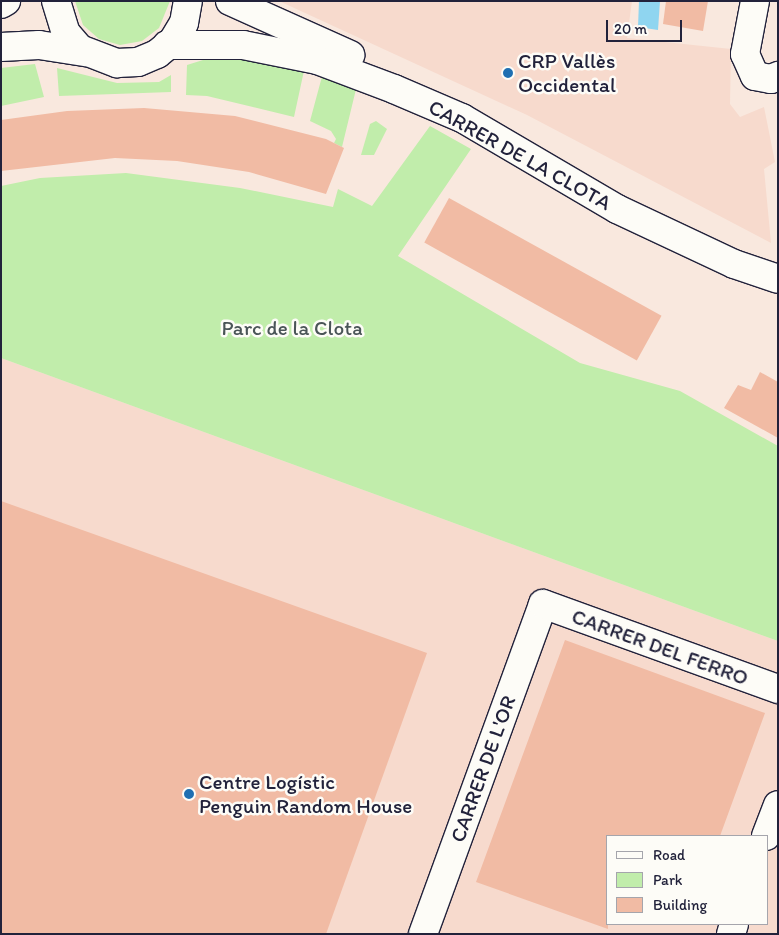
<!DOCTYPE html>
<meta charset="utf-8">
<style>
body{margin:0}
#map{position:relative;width:779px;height:935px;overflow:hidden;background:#f9e8de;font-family:Itim,sans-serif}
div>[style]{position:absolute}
.built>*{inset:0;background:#f7dacd}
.green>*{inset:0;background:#c1edab}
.water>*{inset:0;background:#8fd5f0}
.building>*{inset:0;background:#f1bba4;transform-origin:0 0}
.roads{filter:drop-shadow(1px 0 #22223b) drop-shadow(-1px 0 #22223b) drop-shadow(0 1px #22223b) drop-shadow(0 -1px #22223b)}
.minor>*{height:28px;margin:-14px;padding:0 14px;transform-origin:14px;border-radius:14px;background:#fdfcf7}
.dots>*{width:14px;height:14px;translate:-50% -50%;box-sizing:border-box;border:2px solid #fdfcf7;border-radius:50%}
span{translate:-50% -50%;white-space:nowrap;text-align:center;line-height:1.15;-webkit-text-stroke:5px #fdfcf7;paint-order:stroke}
.poi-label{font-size:21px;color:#22223b}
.left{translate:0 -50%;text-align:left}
.street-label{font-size:21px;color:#22223b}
.park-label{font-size:21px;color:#4a5557}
.frame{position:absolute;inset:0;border:2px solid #22223b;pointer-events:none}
.legend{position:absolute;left:606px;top:835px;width:162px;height:90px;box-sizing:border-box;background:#fdfcf7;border:1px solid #a5a5ac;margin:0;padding:6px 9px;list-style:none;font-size:15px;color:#22223b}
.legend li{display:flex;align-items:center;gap:10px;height:25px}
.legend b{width:25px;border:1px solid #a5a5ac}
.scale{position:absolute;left:606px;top:20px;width:76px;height:22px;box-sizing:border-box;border:2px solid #22223b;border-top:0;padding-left:6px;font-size:15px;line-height:18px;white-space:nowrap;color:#22223b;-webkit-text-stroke:4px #fdfcf7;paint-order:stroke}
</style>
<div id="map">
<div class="built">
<div style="clip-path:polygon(279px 1px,632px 1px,627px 38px,731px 49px,730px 104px,740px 117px,764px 107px,775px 162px,764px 169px,771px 243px,527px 115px)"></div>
<div style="clip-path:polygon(evenodd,1px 358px,778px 641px,778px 934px,1px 934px,1px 358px,608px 836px,768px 836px,768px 924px,608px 924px,608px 836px)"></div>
</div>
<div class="green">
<div style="clip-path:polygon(75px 1px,170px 1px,159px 28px,142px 41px,120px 45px,99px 39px,83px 25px)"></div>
<div style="clip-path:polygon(219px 55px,305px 66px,294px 117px,207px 96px,186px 95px,187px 65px)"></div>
<div style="clip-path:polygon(35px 64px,44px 97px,1px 106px,1px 68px)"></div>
<div style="clip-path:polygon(57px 68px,117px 83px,159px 82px,171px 75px,171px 92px,59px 96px)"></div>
<div style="clip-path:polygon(324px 69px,358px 81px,342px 147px,334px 143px,336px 139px,331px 131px,310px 121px)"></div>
<div style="clip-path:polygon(376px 121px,387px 129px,374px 155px,361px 155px,370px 124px)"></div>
<div style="clip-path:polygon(430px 126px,471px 149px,398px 256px,580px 363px,680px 391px,778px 446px,778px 641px,1px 358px,1px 186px,40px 178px,126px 173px,240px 188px,333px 207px,338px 189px,372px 206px)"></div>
</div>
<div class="water">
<div style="clip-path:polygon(639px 1px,660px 1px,658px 30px,638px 27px)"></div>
</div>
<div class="building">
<div style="clip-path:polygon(666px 1px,708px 1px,703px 31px,663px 24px)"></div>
<div style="clip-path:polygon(144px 108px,235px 116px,326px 139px,344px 148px,326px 194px,249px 172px,177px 161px,115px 158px,1px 171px,1px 120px,67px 111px)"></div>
<div style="left:449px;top:198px;width:243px;height:51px;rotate:29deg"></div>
<div style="clip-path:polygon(760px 372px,778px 382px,778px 438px,724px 408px,738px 385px,751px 390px)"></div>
<div style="clip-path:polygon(1px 501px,427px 653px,326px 934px,1px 934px)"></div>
<div style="clip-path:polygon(565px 640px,765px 713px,720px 836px,608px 836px,608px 929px,476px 882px)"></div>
</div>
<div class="roads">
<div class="minor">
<div style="left:56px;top:1px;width:34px;rotate:73deg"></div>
<div style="left:66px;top:33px;width:21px;rotate:49deg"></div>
<div style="left:80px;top:49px;width:40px;rotate:21deg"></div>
<div style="left:117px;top:63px;width:21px;rotate:-3deg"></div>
<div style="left:138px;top:62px;width:21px;rotate:-23deg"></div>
<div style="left:157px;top:54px;width:21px;rotate:-39deg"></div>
<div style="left:173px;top:41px;width:21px;rotate:-59deg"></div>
<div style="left:184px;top:23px;width:22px;rotate:-80deg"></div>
<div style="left:230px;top:1px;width:132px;rotate:24.2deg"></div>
<div style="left:755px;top:1px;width:54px;rotate:100.7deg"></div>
<div style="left:745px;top:54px;width:24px;rotate:66deg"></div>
<div style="left:755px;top:76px;width:16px;rotate:11deg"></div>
<div style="left:771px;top:79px;width:8px;rotate:-23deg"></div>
<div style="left:1px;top:4px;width:6px;rotate:-31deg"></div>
<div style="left:167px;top:45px;width:76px"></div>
<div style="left:243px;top:45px;width:76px;rotate:11.5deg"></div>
<div style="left:317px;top:60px;width:82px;rotate:20.6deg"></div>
<div style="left:394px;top:89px;width:74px;rotate:23.1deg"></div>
<div style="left:462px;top:118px;width:180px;rotate:30.4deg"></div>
<div style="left:617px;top:209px;width:129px;rotate:25.2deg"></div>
<div style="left:734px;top:264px;width:46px;rotate:18.8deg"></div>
<div style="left:1px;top:47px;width:38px;rotate:-3deg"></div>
<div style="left:39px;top:45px;width:47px;rotate:8.7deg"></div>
<div style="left:766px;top:836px;width:33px;rotate:-69deg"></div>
<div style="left:423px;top:934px;width:351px;rotate:-70deg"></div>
<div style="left:543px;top:604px;width:250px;rotate:19.9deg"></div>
<div style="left:731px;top:934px;width:10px;rotate:-73deg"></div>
</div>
</div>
<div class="dots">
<div style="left:508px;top:73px;background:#1f6fb2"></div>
<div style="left:189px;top:794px;background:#1f6fb2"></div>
</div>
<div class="poi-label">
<span class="left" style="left:518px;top:73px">CRP Vallès<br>Occidental</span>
<span class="left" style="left:199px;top:794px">Centre Logístic<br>Penguin Random House</span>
</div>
<div class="street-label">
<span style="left:520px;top:155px;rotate:29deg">CARRER DE LA CLOTA</span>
<span style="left:660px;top:647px;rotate:20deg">CARRER DEL FERRO</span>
<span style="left:483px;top:769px;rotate:-70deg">CARRER DE L'OR</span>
</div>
<div class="park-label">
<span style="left:292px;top:328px">Parc de la Clota</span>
</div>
<div class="frame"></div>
<ul class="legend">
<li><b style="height:6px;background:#fdfcf7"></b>Road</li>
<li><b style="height:14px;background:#c1edab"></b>Park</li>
<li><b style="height:14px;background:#f1bba4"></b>Building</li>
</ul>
<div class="scale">20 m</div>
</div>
